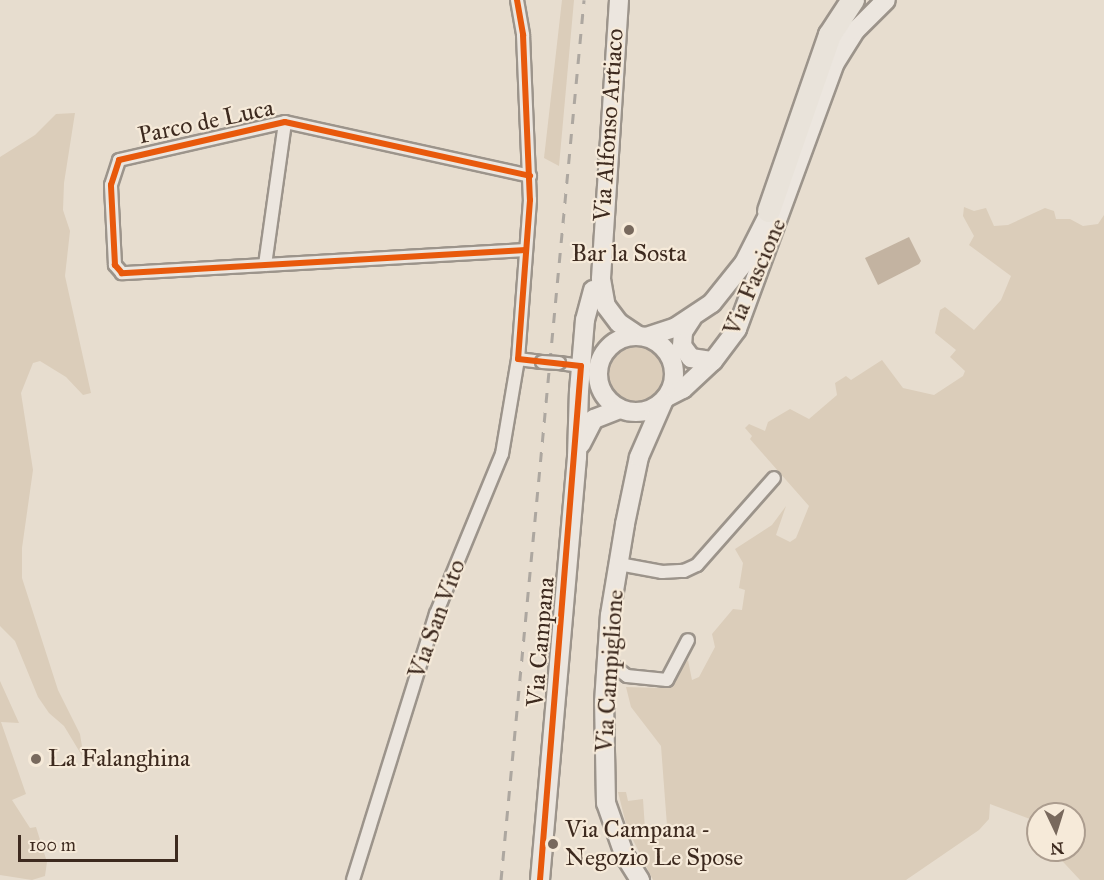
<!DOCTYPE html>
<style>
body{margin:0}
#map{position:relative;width:1104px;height:880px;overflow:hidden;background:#e7ddcf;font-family:"IM FELL Great Primer",serif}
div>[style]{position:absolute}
.green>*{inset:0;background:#dbcdba}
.round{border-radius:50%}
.water>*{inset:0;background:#c3b3a1}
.roads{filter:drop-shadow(2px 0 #9c948b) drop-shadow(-2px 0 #9c948b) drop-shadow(0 2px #9c948b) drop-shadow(0 -2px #9c948b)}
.street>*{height:12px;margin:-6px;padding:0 6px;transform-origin:6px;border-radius:6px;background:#ece6df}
.secondary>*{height:18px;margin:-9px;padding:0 9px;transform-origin:9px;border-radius:9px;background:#ece6df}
.secondary>.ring{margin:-9px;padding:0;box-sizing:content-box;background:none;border:18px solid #ece6df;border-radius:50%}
.highway>*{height:22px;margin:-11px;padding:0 11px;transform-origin:11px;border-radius:11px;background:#e9e3da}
.rail>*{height:3px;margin-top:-1.5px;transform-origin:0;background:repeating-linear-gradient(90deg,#ada7a0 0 10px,transparent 0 20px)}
.bridges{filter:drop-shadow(2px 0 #9c948b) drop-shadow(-2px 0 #9c948b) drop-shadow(0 2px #9c948b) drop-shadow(0 -2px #9c948b)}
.street-bridge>*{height:12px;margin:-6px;padding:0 6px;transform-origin:6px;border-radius:6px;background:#ece6df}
.cycleway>*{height:6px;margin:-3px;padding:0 3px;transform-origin:3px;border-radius:3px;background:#e8590c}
.dots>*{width:16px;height:16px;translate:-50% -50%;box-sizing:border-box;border:3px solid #f6ead9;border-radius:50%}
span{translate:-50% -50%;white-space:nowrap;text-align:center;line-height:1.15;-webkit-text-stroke:4.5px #f6ead9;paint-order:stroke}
.street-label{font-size:24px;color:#3d2a1f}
.poi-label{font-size:24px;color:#3d2a1f}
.left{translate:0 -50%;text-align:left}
.north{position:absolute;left:1026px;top:802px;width:60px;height:60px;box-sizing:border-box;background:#f6ead9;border:2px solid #ac9d8f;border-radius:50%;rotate:176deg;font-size:16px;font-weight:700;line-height:24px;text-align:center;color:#3d2a1f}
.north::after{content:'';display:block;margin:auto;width:21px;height:27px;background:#78695d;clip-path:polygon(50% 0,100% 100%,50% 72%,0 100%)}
.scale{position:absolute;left:18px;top:835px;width:160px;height:27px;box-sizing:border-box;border:3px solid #3d2a1f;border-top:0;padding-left:8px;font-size:18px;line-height:21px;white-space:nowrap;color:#3d2a1f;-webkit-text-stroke:4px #f6ead9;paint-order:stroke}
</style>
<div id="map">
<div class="green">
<div style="clip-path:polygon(562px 0,574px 0,559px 166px,544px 158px)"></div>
<div style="clip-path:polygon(75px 113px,64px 183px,63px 210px,70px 231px,65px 276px,91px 393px,83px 395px,66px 377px,40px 361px,33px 363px,21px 393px,33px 470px,22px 548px,22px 578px,58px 690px,80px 734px,84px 759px,64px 726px,49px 713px,38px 697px,15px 641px,0 626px,0 157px,35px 135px,56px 114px)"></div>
<div style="clip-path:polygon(964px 207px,974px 211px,986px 208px,994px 226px,1008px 225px,1045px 208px,1054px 211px,1056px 219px,1070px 219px,1083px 226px,1098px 224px,1104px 215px,1104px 880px,1080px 880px,1052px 850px,1074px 850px,1074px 814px,1038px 814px,1038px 822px,990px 804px,989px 819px,979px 830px,906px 880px,653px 880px,627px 828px,618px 792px,626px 792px,628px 801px,643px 799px,645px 829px,668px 839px,661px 746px,631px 707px,626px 687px,660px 688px,688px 660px,692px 680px,699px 677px,715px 647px,712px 634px,733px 609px,742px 610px,745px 590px,739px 588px,743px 563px,735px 549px,772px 525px,786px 506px,776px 535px,790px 542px,796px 538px,809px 506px,750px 439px,752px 436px,745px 428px,749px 424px,765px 431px,768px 422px,790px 409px,809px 419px,837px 395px,835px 383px,846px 376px,851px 380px,882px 360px,903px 388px,934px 395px,963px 376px,965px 371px,950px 357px,956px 350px,935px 333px,940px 310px,945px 307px,974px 330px,1001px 300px,1011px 276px,969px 245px,974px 236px,963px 216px)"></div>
<div class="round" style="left:605px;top:342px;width:64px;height:64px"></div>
<div style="clip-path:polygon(0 681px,19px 723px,1px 722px,26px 794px,12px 800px,30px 828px,36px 827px,47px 862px,45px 876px,32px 880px,0 875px)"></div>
</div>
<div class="water">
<div style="clip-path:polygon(909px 237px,921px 261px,919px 264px,878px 285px,865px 258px)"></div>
</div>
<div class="roads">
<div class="street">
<div style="left:517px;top:0;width:36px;rotate:80deg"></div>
<div style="left:523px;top:35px;width:165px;rotate:87.6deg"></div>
<div style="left:530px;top:200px;width:159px;rotate:94.3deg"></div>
<div style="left:518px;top:359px;width:24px;rotate:7deg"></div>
<div style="left:526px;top:250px;width:405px;rotate:176.7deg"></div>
<div style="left:122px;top:273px;width:11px;rotate:-131deg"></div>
<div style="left:115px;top:265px;width:80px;rotate:-92.9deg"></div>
<div style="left:111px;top:185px;width:26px;rotate:-72deg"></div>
<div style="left:119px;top:160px;width:170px;rotate:-12.9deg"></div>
<div style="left:285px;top:122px;width:251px;rotate:12.4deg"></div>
<div style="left:265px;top:265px;width:144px;rotate:-82deg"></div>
<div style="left:559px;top:363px;width:22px;rotate:8deg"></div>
<div style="left:619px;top:564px;width:44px;rotate:10.5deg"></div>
<div style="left:662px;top:572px;width:22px;rotate:-3deg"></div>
<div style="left:684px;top:571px;width:14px;rotate:-25deg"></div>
<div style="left:697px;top:565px;width:116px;rotate:-48.5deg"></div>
<div style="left:607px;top:661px;width:25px;rotate:37deg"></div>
<div style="left:627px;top:676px;width:40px;rotate:5.7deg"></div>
<div style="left:667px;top:680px;width:45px;rotate:-62.3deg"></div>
<div style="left:353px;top:880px;width:279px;rotate:-72.7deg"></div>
<div style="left:436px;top:614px;width:173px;rotate:-67.6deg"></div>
<div style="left:502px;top:454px;width:96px;rotate:-80.4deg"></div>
</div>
<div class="secondary">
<div style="left:619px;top:0;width:280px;rotate:93.7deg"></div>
<div style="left:601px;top:279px;width:27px;rotate:80deg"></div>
<div style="left:606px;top:306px;width:21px;rotate:53deg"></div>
<div style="left:619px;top:323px;width:22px;rotate:34deg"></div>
<div style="left:692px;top:318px;width:17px;rotate:123deg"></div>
<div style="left:683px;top:332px;width:14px;rotate:94deg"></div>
<div style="left:682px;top:346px;width:15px;rotate:53deg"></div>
<div style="left:691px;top:358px;width:22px;rotate:8deg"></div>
<div class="ring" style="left:598px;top:336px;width:58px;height:58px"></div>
<div style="left:646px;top:337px;width:32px;rotate:-18deg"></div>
<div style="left:676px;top:327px;width:43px;rotate:-33.7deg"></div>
<div style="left:712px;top:303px;width:51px;rotate:-51.3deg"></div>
<div style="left:744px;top:263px;width:71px;rotate:-63.1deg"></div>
<div style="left:667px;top:397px;width:18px;rotate:-27deg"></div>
<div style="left:683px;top:389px;width:41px;rotate:-43deg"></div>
<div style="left:713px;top:361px;width:40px;rotate:-53deg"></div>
<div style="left:737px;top:329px;width:283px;rotate:-69.8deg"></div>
<div style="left:835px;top:63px;width:39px;rotate:-58deg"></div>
<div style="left:856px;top:30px;width:42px;rotate:-45deg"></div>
<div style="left:581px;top:444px;width:28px;rotate:-63deg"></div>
<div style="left:594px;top:419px;width:28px;rotate:-21deg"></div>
<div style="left:540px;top:880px;width:425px;rotate:-85deg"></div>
<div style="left:577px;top:457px;width:66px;rotate:-88.3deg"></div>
<div style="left:579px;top:391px;width:71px;rotate:-85.2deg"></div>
<div style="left:585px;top:320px;width:31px;rotate:-75deg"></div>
<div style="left:640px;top:880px;width:31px;rotate:-122deg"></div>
<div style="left:624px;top:854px;width:54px;rotate:-109.4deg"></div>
<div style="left:606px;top:803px;width:101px;rotate:-91.1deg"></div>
<div style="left:604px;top:702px;width:87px;rotate:-86.1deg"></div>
<div style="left:610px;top:615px;width:92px;rotate:-80.6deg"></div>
<div style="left:625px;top:524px;width:68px;rotate:-78.2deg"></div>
<div style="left:639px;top:457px;width:60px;rotate:-66.4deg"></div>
</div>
<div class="highway">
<div style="left:769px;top:211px;width:186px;rotate:-70.9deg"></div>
<div style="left:830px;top:35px;width:42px;rotate:-56.7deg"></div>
</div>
</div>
<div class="rail">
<div style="left:501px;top:880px;width:884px;rotate:-84.61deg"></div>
</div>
<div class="bridges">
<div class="street-bridge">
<div style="left:542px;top:362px;width:17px;rotate:3deg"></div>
</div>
</div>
<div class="cycleway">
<div style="left:517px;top:0;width:36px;rotate:80deg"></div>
<div style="left:523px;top:35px;width:165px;rotate:87.6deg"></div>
<div style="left:530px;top:200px;width:159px;rotate:94.3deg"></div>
<div style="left:518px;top:359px;width:63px;rotate:6.3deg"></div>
<div style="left:581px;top:366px;width:516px;rotate:94.56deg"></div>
<div style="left:526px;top:250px;width:405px;rotate:176.7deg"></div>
<div style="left:122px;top:273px;width:11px;rotate:-131deg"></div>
<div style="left:115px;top:265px;width:80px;rotate:-92.9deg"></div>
<div style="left:111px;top:185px;width:26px;rotate:-72deg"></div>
<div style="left:119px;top:160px;width:170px;rotate:-12.9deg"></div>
<div style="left:285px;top:122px;width:251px;rotate:12.4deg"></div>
</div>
<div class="dots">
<div style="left:629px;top:230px;background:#78695d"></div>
<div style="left:36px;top:759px;background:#78695d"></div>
<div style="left:553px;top:844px;background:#78695d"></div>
</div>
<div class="street-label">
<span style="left:206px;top:122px;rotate:-12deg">Parco de Luca</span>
<span style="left:609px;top:125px;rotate:-86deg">Via Alfonso Artiaco</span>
<span style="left:755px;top:277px;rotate:-67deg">Via Fascione</span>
<span style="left:437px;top:619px;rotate:-70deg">Via San Vito</span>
<span style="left:541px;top:642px;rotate:-85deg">Via Campana</span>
<span style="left:610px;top:671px;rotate:-86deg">Via Campiglione</span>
</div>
<div class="poi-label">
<span style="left:629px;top:254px">Bar la Sosta</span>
<span class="left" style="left:48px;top:759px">La Falanghina</span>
<span class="left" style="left:565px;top:844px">Via Campana -<br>Negozio Le Spose</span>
</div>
<div class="north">N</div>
<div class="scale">100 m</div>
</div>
